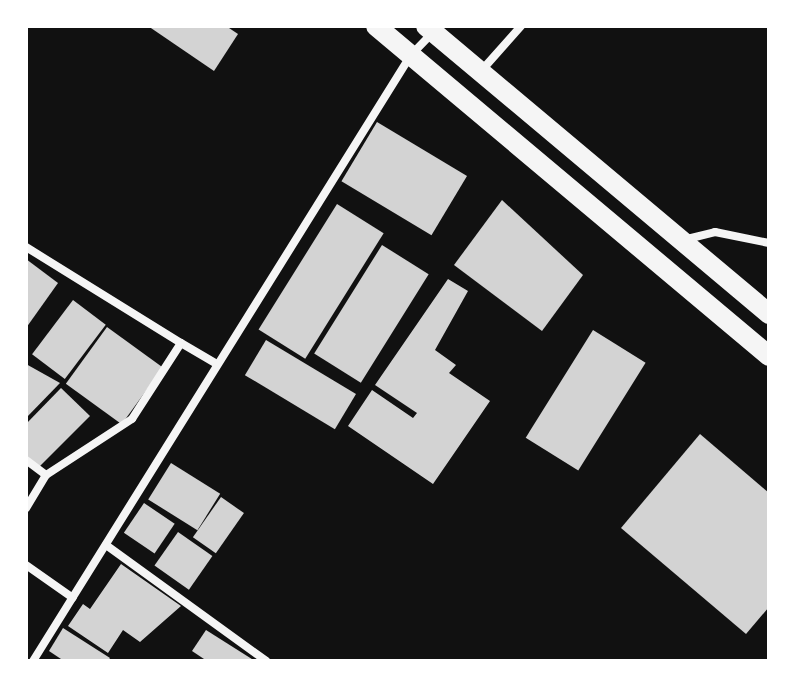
<!DOCTYPE html>
<style>
body{margin:0}
#map{position:relative;width:795px;height:687px;overflow:hidden;background:#111;font-family:Ubuntu,sans-serif}
div>[style]{position:absolute}
.building>*{inset:0;background:#d3d3d3;transform-origin:0 0}
.minor>*{height:8px;margin:-4px;padding:0 4px;transform-origin:4px;border-radius:4px;background:#f5f5f5}
.primary>*{height:20px;margin:-10px;padding:0 10px;transform-origin:10px;border-radius:10px;background:#f5f5f5}
span{translate:-50% -50%;white-space:nowrap;text-align:center;line-height:1.15;-webkit-text-stroke:8px #fff;paint-order:stroke}
.frame{position:absolute;inset:0;border:28px solid #fff;pointer-events:none}
</style>
<div id="map">
<div class="building">
<div style="clip-path:polygon(148px 26px,226px 26px,238px 34px,214px 71px)"></div>
<div style="left:377px;top:122px;width:105px;height:69px;rotate:31deg"></div>
<div style="clip-path:polygon(502px 200px,583px 275px,542px 331px,454px 265px)"></div>
<div style="left:337px;top:204px;width:55px;height:148px;rotate:32deg"></div>
<div style="left:382px;top:245px;width:55px;height:128px;rotate:32deg"></div>
<div style="clip-path:polygon(26px 259px,58px 283px,26px 328px)"></div>
<div style="clip-path:polygon(448px 279px,468px 291px,435px 350px,456px 365px,449px 373px,490px 401px,433px 484px,348px 426px,372px 390px,413px 418px,417px 413px,375px 385px)"></div>
<div style="left:73px;top:300px;width:41px;height:68px;rotate:37deg"></div>
<div style="left:107px;top:327px;width:69px;height:70px;rotate:36deg"></div>
<div style="left:593px;top:330px;width:62px;height:127px;rotate:32deg"></div>
<div style="left:266px;top:340px;width:105px;height:41px;rotate:31deg"></div>
<div style="clip-path:polygon(26px 364px,60px 383px,26px 418px)"></div>
<div style="clip-path:polygon(61px 388px,90px 416px,38px 468px,26px 456px,26px 424px)"></div>
<div style="clip-path:polygon(700px 434px,769px 493px,769px 607px,746px 634px,621px 528px)"></div>
<div style="left:171px;top:463px;width:58px;height:43px;rotate:32deg"></div>
<div style="left:221px;top:497px;width:28px;height:49px;rotate:35deg"></div>
<div style="left:144px;top:503px;width:37px;height:36px;rotate:34deg"></div>
<div style="left:178px;top:532px;width:42px;height:41px;rotate:35deg"></div>
<div style="clip-path:polygon(121px 564px,181px 606px,140px 642px,123px 630px,108px 653px,68px 626px,83px 604px,90px 609px)"></div>
<div style="clip-path:polygon(63px 628px,110px 658px,108px 661px,64px 661px,49px 651px)"></div>
<div style="clip-path:polygon(206px 630px,255px 661px,207px 661px,192px 651px)"></div>
</div>
<div class="minor">
<div style="left:482px;top:70px;width:59px;rotate:-48.4deg"></div>
<div style="left:683px;top:240px;width:33px;rotate:-14deg"></div>
<div style="left:715px;top:232px;width:55px;rotate:11.5deg"></div>
<div style="left:26px;top:247px;width:182px;rotate:31.8deg"></div>
<div style="left:181px;top:343px;width:90px;rotate:122.8deg"></div>
<div style="left:132px;top:419px;width:103px;rotate:146.9deg"></div>
<div style="left:46px;top:475px;width:39px;rotate:121deg"></div>
<div style="left:181px;top:343px;width:42px;rotate:30.3deg"></div>
<div style="left:26px;top:460px;width:25px;rotate:37deg"></div>
<div style="left:106px;top:545px;width:198px;rotate:35.9deg"></div>
<div style="left:26px;top:565px;width:57px;rotate:35.1deg"></div>
<div style="left:33px;top:661px;width:714px;rotate:-58.05deg"></div>
<div style="left:411px;top:55px;width:30px;rotate:-46deg"></div>
</div>
<div class="primary">
<div style="left:376px;top:26px;width:513px;rotate:40.02deg"></div>
<div style="left:426px;top:26px;width:448px;rotate:40deg"></div>
</div>
<div class="frame"></div>
</div>
